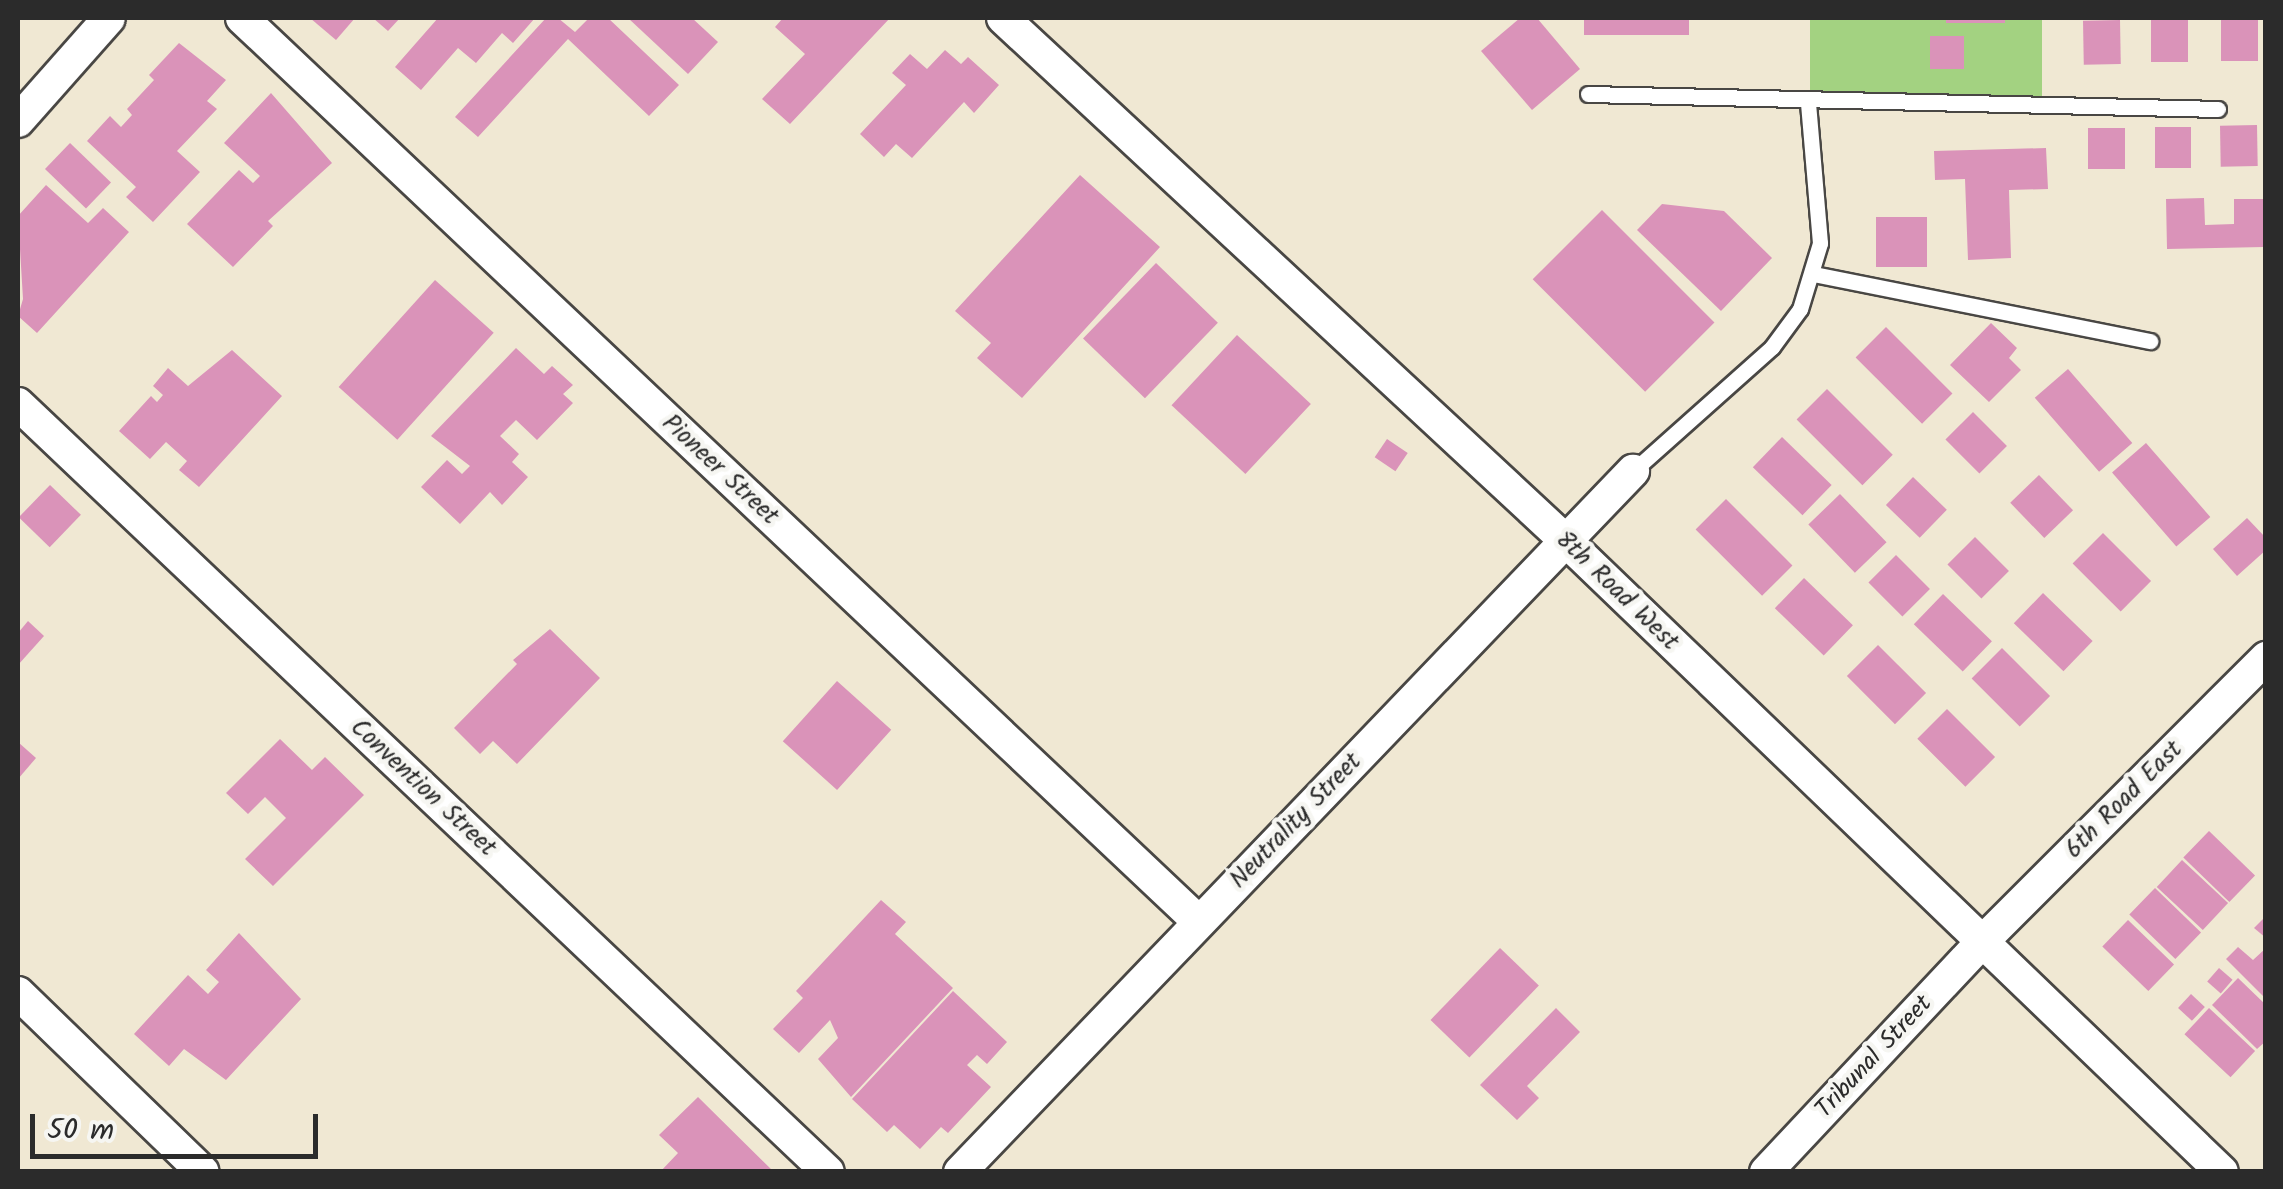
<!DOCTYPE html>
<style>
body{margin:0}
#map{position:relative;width:2283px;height:1189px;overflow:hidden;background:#f0e8d3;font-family:Kalam,sans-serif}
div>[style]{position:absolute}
.green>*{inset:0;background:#a3d281;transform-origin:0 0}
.building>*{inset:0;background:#da93b9;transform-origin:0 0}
.roads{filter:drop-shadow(2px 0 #494744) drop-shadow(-2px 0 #494744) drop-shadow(0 2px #494744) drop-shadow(0 -2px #494744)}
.lane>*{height:15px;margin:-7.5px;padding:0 7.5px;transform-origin:7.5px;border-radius:7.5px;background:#fff}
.street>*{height:32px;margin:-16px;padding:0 16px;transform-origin:16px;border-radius:16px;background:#fff}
span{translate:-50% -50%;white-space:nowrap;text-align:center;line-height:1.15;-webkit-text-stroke:9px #f6f6f2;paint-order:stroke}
.street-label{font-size:25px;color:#2b2b2b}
.frame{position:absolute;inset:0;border:20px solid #2b2b2b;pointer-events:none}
.scale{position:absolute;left:30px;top:1114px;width:288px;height:45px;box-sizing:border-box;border:5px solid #2b2b2b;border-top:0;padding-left:12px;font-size:30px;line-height:35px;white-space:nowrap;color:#2b2b2b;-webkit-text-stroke:8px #f6f6f2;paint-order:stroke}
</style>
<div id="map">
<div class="green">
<div style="left:1810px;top:18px;width:232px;height:85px"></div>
</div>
<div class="building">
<div style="clip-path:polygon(310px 18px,355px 18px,336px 40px)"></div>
<div style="clip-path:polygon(373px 18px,400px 18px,388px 31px)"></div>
<div style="clip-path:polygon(438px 18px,453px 19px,535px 18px,513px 43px,502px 33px,476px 63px,458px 48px,421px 90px,395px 67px)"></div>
<div style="clip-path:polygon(546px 18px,558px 18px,575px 32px,589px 18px,608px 18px,679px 85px,649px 116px,568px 39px,478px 137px,455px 117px)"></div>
<div style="clip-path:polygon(628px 18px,692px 18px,718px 42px,688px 74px)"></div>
<div style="clip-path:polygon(783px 18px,890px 18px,790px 124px,762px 99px,805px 54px,775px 27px)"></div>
<div style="clip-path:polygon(1520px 18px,1537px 18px,1580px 69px,1532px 110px,1481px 51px)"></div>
<div style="left:1584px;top:18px;width:105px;height:17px"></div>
<div style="left:1946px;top:18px;width:59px;height:5px"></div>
<div style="left:2221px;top:18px;width:37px;height:43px"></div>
<div style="left:2151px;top:19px;width:37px;height:43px"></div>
<div style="left:2120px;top:20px;width:44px;height:37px;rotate:89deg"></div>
<div style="left:1930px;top:36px;width:34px;height:33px"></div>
<div style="clip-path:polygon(179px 43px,226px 80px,207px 101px,217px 109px,177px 151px,200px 172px,153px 222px,126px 197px,136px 187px,87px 141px,110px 116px,121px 127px,132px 115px,127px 109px,154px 80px,149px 75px)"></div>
<div style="clip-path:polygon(945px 50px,961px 64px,968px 57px,999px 85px,974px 113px,964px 102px,912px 158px,896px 144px,884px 157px,860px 134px,906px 85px,892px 73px,910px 54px,927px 69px)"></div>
<div style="clip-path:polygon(271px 93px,332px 163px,268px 221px,273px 226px,233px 267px,187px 224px,239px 170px,253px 183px,260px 176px,224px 143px)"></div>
<div style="left:2257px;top:125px;width:41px;height:37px;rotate:89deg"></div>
<div style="left:2155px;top:127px;width:36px;height:41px"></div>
<div style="left:2125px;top:128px;width:41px;height:37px;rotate:90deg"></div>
<div style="left:70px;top:143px;width:57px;height:36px;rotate:44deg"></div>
<div style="clip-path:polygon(2046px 148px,2048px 189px,2009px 190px,2011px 258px,1968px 260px,1965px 179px,1935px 180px,1934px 151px)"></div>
<div style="clip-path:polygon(1080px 175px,1160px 247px,1022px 398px,977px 358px,991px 343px,955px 311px)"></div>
<div style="clip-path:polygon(46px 185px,88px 223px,103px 208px,129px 232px,37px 333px,18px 316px,23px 299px,18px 216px)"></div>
<div style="clip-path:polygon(2204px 198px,2205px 225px,2234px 224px,2234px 199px,2263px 199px,2264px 247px,2167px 249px,2166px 199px)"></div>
<div style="clip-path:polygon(1662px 204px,1724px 211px,1772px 258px,1721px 311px,1637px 230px)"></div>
<div style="left:1602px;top:210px;width:159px;height:98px;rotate:45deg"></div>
<div style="left:1876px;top:217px;width:51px;height:50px"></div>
<div style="left:1156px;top:263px;width:86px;height:105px;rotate:44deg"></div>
<div style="left:435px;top:280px;width:79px;height:144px;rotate:42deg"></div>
<div style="clip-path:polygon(1991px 323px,2017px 348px,2009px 358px,2021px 370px,1989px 402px,1950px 365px)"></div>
<div style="left:1886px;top:327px;width:94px;height:43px;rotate:45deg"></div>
<div style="left:1237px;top:335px;width:101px;height:96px;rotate:43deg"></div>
<div style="clip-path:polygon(516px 348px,544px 374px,552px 366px,573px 385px,563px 394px,573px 403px,537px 440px,516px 420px,500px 436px,519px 454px,512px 462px,528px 477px,502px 505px,490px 492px,460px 524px,421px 487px,447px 460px,462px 474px,470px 466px,431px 436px)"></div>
<div style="clip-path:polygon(232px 350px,282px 396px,199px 487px,179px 470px,187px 461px,166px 442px,150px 459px,119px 431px,151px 396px,157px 402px,163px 395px,153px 386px,168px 368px,188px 386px)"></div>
<div style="left:2068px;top:369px;width:98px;height:44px;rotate:49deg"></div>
<div style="left:1827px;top:389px;width:93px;height:43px;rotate:45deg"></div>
<div style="left:1973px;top:412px;width:48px;height:39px;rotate:45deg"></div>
<div style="left:1782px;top:437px;width:69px;height:42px;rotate:44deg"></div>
<div style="left:1387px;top:439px;width:25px;height:22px;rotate:34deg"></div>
<div style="left:2146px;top:443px;width:98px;height:45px;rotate:49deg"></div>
<div style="left:2039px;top:475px;width:49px;height:40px;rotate:46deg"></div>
<div style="left:1913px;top:477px;width:47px;height:39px;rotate:44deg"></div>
<div style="left:50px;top:485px;width:43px;height:45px;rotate:44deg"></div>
<div style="left:1840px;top:494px;width:67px;height:44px;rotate:46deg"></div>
<div style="left:1726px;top:499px;width:94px;height:43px;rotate:45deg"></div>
<div style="clip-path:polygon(2247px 518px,2266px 538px,2266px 550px,2237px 576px,2213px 549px)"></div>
<div style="left:2103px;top:533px;width:68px;height:43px;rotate:45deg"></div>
<div style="left:1975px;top:537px;width:48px;height:39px;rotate:45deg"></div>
<div style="left:1896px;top:555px;width:48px;height:39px;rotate:45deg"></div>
<div style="left:1804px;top:578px;width:68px;height:42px;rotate:44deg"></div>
<div style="left:2043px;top:593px;width:69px;height:42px;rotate:44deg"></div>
<div style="left:1943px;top:594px;width:68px;height:42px;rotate:44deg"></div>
<div style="clip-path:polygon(28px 621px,44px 636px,18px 665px,18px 633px)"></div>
<div style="clip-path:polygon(550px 629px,600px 678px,517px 764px,493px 741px,480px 754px,454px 728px,517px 664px,513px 660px)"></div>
<div style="left:1878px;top:645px;width:68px;height:44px;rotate:45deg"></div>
<div style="left:2002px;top:648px;width:68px;height:43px;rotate:45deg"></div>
<div style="left:837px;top:681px;width:73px;height:81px;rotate:42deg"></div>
<div style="left:1947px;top:709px;width:68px;height:42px;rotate:45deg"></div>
<div style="clip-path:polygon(280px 739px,312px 770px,325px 757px,364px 795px,273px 886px,245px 859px,286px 818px,265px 797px,248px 814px,226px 793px)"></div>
<div style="clip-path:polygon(18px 742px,36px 758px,18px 779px)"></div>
<div style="left:2209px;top:831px;width:64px;height:37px;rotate:44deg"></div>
<div style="left:2182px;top:860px;width:63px;height:37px;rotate:43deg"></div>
<div style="left:2155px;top:888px;width:64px;height:37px;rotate:44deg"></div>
<div style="clip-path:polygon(881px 900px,906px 922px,895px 934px,953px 988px,851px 1097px,818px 1059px,838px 1038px,830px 1020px,799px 1053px,773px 1029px,803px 998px,796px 991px)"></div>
<div style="clip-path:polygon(2266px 916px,2266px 938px,2254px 928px)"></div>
<div style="left:2128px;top:920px;width:64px;height:37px;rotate:44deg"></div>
<div style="clip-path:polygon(239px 933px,301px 999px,226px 1080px,184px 1049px,169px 1066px,134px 1034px,188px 975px,208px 994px,219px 982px,206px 970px)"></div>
<div style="clip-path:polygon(2238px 947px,2253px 960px,2266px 948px,2266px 999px,2226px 959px)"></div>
<div style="left:1500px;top:948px;width:54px;height:100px;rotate:44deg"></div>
<div style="left:2219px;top:968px;width:18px;height:18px;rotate:41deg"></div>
<div style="clip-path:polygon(2238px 978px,2266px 1005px,2266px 1041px,2257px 1049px,2212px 1005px)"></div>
<div style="clip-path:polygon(953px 991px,1007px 1042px,987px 1064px,977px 1055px,967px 1065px,991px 1087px,948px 1133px,941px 1127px,920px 1149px,894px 1125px,887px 1132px,852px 1099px)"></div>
<div style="left:2191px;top:994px;width:19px;height:19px;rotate:43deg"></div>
<div style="clip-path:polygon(1556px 1008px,1580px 1032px,1527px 1086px,1539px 1098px,1517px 1120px,1480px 1085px)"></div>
<div style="left:2209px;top:1008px;width:63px;height:36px;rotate:43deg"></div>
<div style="clip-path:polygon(698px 1097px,774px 1172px,660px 1172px,678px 1153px,659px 1135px)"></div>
</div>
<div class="roads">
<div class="lane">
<div style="left:1588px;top:94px;width:630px;rotate:1.36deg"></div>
<div style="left:1814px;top:274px;width:343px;rotate:11.3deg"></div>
<div style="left:1633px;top:471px;width:186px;rotate:-41.7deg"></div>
<div style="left:1772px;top:347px;width:47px;rotate:-53.6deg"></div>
<div style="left:1800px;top:309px;width:69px;rotate:-73.1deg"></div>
<div style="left:1820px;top:243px;width:141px;rotate:-94.9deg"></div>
</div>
<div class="street">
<div style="left:242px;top:18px;width:1316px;rotate:43.37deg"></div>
<div style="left:1003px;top:18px;width:768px;rotate:42.89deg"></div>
<div style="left:1566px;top:541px;width:910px;rotate:43.89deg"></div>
<div style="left:18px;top:121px;width:137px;rotate:-48.5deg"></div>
<div style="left:18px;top:404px;width:1116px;rotate:43.48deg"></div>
<div style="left:18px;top:993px;width:257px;rotate:44.1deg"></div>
<div style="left:960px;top:1172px;width:972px;rotate:-46.17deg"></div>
<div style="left:1766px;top:1172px;width:316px;rotate:-46.8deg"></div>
<div style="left:1982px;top:942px;width:402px;rotate:-45deg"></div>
</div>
</div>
<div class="street-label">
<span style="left:720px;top:470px;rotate:43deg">Pioneer Street</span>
<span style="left:1617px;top:591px;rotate:44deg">8th Road West</span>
<span style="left:423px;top:788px;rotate:43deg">Convention Street</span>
<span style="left:2124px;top:800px;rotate:-45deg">6th Road East</span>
<span style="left:1296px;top:821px;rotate:-46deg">Neutrality Street</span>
<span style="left:1874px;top:1057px;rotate:-47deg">Tribunal Street</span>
</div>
<div class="frame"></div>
<div class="scale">50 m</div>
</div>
